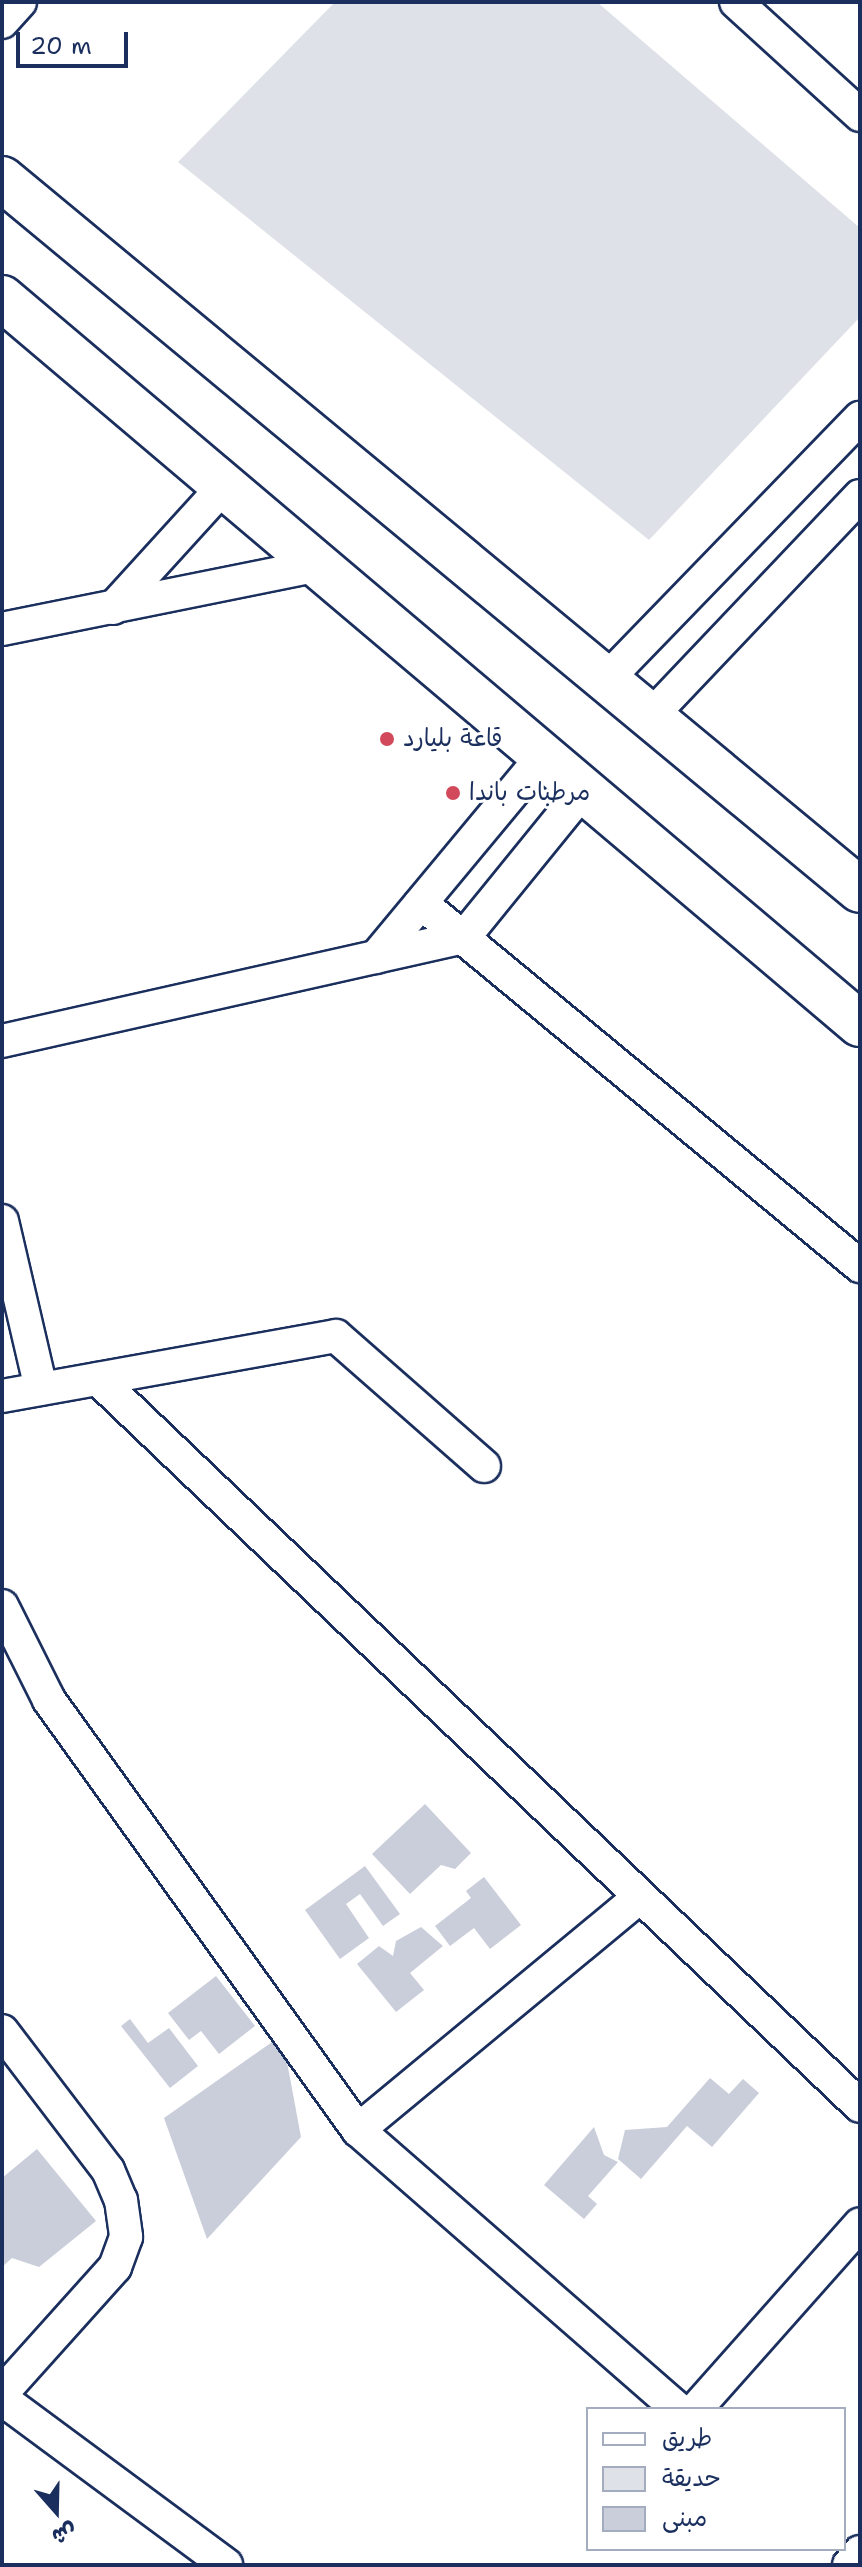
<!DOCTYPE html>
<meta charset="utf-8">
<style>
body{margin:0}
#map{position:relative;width:862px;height:2567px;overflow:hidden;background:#fff;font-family:"Shantell Sans","Playpen Sans Arabic",sans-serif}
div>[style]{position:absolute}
.green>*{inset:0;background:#dee1e7}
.building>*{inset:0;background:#caceda}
.roads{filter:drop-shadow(2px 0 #1b2f5e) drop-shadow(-2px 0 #1b2f5e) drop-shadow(0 2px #1b2f5e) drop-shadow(0 -2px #1b2f5e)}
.street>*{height:32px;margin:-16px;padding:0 16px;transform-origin:16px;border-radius:16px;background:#fff}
.primary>*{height:44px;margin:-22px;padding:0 22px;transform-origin:22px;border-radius:22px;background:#fff}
.dots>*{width:22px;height:22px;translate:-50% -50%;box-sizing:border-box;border:4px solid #fff;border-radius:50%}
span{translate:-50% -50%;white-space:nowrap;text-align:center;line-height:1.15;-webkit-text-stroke:6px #fff;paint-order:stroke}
.poi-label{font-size:24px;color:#1b2f5e}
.left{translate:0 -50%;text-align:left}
.frame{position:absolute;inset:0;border:4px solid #1b2f5e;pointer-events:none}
.legend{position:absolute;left:586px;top:2407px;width:260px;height:144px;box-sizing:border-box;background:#fff;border:2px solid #a4acbf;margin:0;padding:10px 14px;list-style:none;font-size:24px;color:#1b2f5e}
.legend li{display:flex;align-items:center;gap:16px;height:40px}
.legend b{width:40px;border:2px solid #a4acbf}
.north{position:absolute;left:16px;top:2471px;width:80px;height:80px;-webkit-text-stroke:6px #fff;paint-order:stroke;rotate:160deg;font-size:22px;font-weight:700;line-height:32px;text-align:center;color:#1b2f5e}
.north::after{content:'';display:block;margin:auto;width:28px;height:36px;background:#1b2f5e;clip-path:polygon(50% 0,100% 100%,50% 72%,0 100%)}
.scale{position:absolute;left:16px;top:32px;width:112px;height:36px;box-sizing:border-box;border:4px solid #1b2f5e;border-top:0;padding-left:10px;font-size:24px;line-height:28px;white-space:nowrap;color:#1b2f5e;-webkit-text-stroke:6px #fff;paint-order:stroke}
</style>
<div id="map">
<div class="green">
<div style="clip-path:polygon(335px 2px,597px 2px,860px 228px,860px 317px,649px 540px,178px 162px)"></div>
</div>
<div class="building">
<div style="clip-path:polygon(425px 1804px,471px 1853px,455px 1869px,441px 1865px,410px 1894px,372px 1854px)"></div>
<div style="clip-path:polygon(365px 1866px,400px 1914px,383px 1926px,360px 1894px,346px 1904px,369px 1938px,340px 1959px,305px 1910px)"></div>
<div style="clip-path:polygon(484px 1877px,521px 1925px,490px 1949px,474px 1928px,450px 1946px,435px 1926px,471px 1898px,466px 1891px)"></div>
<div style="clip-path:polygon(421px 1927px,443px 1946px,410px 1973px,424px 1990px,396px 2012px,357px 1964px,379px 1946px,393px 1956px,396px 1941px)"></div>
<div style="clip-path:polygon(216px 1976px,255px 2026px,219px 2054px,201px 2031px,189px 2040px,168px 2013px)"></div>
<div style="clip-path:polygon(130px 2019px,148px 2043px,169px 2028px,198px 2066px,170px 2088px,121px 2026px)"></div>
<div style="clip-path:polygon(282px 2035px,301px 2137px,207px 2239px,164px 2118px)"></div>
<div style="clip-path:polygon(710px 2078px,729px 2094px,743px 2079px,759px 2093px,712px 2147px,687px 2126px,641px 2179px,618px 2159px,625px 2130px,667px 2127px)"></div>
<div style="clip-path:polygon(594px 2127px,604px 2155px,618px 2162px,588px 2196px,597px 2204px,584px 2219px,544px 2185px)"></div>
<div style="clip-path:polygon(37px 2149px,96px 2221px,39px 2267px,12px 2258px,2px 2267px,2px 2178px)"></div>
</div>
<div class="roads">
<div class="street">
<div style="left:736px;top:2px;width:168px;rotate:42.3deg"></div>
<div style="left:2px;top:22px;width:27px;rotate:-48deg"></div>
<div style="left:113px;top:608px;width:164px;rotate:-47.7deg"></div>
<div style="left:2px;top:629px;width:322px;rotate:-11.4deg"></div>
<div style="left:604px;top:682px;width:368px;rotate:-45.9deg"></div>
<div style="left:652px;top:715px;width:302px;rotate:-46.5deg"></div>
<div style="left:421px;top:903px;width:570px;rotate:39.59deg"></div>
<div style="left:376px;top:957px;width:259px;rotate:-50.3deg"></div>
<div style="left:2px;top:1041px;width:474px;rotate:-12.7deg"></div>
<div style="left:464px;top:937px;width:187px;rotate:-50.9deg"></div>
<div style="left:2px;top:1221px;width:172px;rotate:76.9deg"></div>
<div style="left:98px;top:1379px;width:1053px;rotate:43.65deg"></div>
<div style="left:2px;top:1396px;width:339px;rotate:-10.2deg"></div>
<div style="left:336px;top:1336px;width:197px;rotate:41.3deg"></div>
<div style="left:2px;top:1606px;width:105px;rotate:63.4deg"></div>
<div style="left:49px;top:1700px;width:530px;rotate:54.3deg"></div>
<div style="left:358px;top:2130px;width:425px;rotate:41.1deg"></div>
<div style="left:2px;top:2031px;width:175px;rotate:52.7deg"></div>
<div style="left:108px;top:2170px;width:33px;rotate:67deg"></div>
<div style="left:121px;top:2200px;width:37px;rotate:82deg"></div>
<div style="left:126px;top:2237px;width:32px;rotate:110deg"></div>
<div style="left:115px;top:2267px;width:169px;rotate:131.9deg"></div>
<div style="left:358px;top:2130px;width:366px;rotate:-39.6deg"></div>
<div style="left:2px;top:2399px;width:279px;rotate:36.5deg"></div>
<div style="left:696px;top:2409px;width:247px;rotate:-48.4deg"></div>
<div style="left:849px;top:2565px;width:17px;rotate:-50deg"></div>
</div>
<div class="primary">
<div style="left:2px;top:179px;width:1114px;rotate:39.65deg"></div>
<div style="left:2px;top:298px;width:1124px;rotate:40.24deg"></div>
</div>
</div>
<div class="dots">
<div style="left:387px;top:739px;background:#d1495b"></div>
<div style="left:453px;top:793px;background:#d1495b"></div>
</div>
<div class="poi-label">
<span class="left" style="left:403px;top:739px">قاعة بليارد</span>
<span class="left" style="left:469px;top:793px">مرطبات باندا</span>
</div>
<div class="frame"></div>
<ul class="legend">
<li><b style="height:10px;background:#fff"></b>طريق</li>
<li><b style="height:22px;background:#dee1e7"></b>حديقة</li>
<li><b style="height:22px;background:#caceda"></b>مبنى</li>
</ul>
<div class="north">ش</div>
<div class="scale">20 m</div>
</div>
